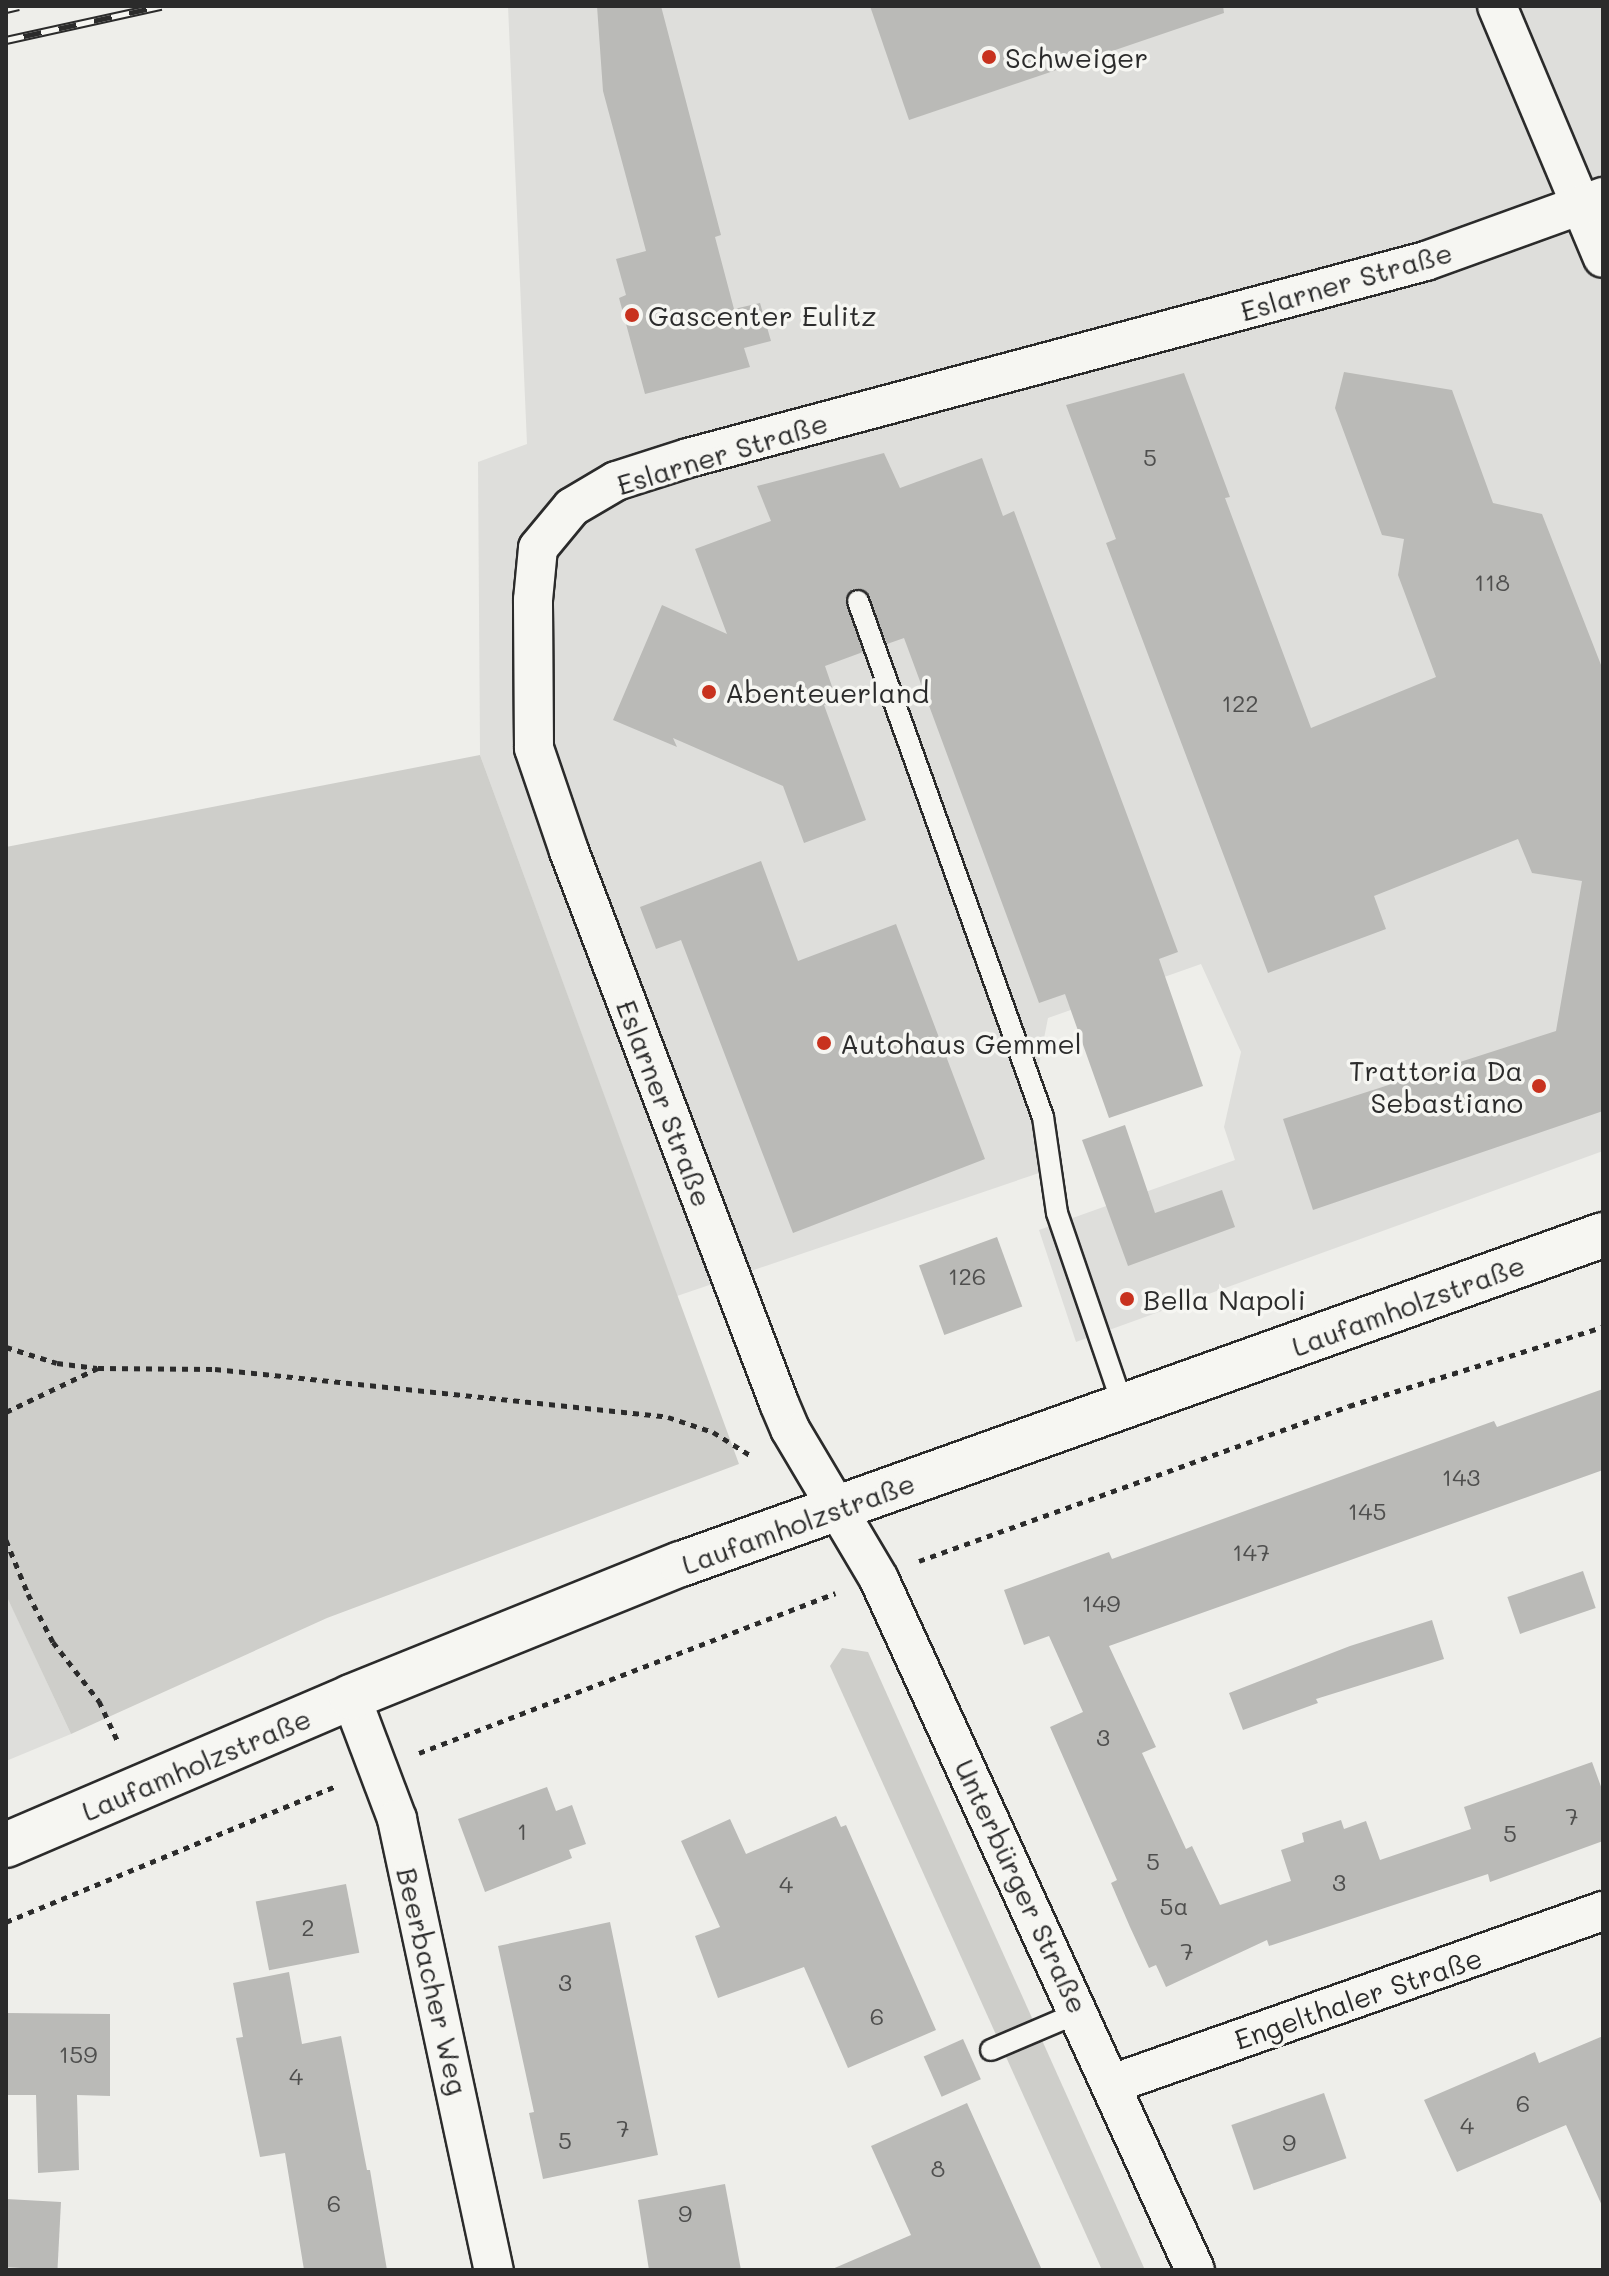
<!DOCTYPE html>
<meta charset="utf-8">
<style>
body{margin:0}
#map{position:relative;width:1609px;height:2276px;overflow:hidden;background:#eeeeea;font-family:Mali,sans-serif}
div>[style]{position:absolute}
.built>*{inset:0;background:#dededb}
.green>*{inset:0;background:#cececa}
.building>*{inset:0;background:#babab7;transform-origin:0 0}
.path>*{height:5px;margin-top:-2.5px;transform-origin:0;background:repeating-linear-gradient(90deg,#2b2b2b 0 6px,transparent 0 12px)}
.roads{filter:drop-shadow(2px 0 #2b2b2b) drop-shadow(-2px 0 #2b2b2b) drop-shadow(0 2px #2b2b2b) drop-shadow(0 -2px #2b2b2b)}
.service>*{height:20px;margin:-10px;padding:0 10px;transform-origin:10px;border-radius:10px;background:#f6f6f2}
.minor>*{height:38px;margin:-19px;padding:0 19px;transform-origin:19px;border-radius:19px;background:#f6f6f2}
.secondary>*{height:44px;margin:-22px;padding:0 22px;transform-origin:22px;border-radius:22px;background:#f6f6f2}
.rail>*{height:9px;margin-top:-4.5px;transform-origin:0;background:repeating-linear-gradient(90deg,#f6f6f2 0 18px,#2b2b2b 0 36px);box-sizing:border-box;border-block:2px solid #2b2b2b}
.dots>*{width:22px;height:22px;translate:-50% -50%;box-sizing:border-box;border:4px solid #f6f6f2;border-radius:50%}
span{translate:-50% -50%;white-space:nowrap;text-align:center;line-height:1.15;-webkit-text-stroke:7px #f6f6f2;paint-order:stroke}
.number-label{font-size:24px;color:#4f4f4e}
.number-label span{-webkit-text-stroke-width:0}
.poi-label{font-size:28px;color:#2b2b2b}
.left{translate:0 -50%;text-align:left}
.right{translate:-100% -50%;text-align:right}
.street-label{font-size:28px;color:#2b2b2b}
.frame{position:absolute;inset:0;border:8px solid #2b2b2b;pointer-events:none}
</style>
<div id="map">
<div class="built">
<div style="clip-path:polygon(508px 6px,1603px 6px,1603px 1151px,1076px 1342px,1039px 1230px,1235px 1160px,1224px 1127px,1241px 1052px,1201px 964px,1048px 1018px,1038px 1069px,1058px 1130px,1045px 1171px,677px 1296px,480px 755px,478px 462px,527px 444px)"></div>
<div style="clip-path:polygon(6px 1594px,71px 1734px,6px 1761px)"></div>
</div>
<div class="green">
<div style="clip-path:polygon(480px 755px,739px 1464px,327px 1618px,71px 1734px,6px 1595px,6px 847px)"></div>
<div style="clip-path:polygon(842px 1648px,868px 1652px,1145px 2270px,1102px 2270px,830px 1666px)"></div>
</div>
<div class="building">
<div style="clip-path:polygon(597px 6px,661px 6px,721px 235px,715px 237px,734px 309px,760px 303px,771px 341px,744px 348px,750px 367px,645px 394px,619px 298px,626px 295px,616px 259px,646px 251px,603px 91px)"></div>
<div style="clip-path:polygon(870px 6px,1223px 6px,1224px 13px,909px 120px)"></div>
<div style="clip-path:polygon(1344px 372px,1452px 390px,1493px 503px,1542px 514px,1603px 670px,1603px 1111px,1313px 1210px,1283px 1119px,1556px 1031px,1582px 881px,1532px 873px,1518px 839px,1374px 896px,1386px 929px,1268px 973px,1106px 543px,1116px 539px,1066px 405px,1184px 373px,1230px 497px,1225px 498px,1311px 728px,1436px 677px,1398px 575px,1404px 539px,1382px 535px,1335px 408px)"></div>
<div style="clip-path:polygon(884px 453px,900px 488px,982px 458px,1003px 516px,1014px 511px,1178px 952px,1159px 959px,1203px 1086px,1109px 1118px,1065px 994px,1039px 1003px,904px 638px,887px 644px,866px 591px,853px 589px,845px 599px,863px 652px,825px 666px,837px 701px,824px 705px,866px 820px,804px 843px,783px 786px,673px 738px,677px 747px,613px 720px,662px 605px,727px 634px,695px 549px,771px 521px,757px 486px)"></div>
<div style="clip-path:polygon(761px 861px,798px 961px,896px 924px,985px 1159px,793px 1233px,681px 940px,656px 949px,640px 907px)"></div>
<div style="clip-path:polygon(1125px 1125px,1155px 1213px,1222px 1190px,1235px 1227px,1128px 1266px,1082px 1140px)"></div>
<div style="left:997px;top:1237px;width:74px;height:83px;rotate:70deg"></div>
<div style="clip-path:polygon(1603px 1389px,1603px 1470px,1109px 1646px,1156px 1747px,1142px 1753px,1186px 1849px,1192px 1846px,1220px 1905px,1291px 1881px,1281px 1850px,1304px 1842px,1302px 1833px,1341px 1820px,1344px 1829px,1366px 1821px,1380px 1860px,1471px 1829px,1464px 1807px,1592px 1762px,1603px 1792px,1603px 1841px,1490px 1882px,1488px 1874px,1269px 1946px,1267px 1940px,1166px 1987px,1156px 1965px,1149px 1968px,1130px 1927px,1111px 1883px,1117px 1880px,1050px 1727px,1083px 1712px,1049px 1636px,1024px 1645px,1004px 1590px,1109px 1552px,1112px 1559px,1494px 1421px,1497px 1427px)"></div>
<div style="left:1583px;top:1571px;width:39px;height:80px;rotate:71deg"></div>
<div style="clip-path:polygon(1432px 1620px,1444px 1659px,1316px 1699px,1318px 1703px,1243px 1730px,1229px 1693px,1350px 1646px)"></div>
<div style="clip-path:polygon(547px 1787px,556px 1811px,572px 1805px,586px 1844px,569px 1850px,572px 1858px,485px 1892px,458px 1819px)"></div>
<div style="clip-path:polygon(836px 1816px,841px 1827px,846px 1825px,936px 2030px,848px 2068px,804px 1967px,718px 1998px,695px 1936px,720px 1927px,681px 1841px,730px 1819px,746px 1854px)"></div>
<div style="left:346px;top:1884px;width:70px;height:92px;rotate:79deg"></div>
<div style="clip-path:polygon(610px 1922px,658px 2155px,543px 2179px,529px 2113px,534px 2112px,498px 1946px)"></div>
<div style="clip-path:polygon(289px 1972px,302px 2044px,341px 2036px,367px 2170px,370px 2170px,387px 2270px,304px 2270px,285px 2153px,260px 2157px,236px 2038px,243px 2037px,233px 1983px)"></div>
<div style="clip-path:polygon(6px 2013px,110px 2014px,110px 2096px,77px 2095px,79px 2170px,38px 2173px,36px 2095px,6px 2095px)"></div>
<div style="clip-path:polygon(1603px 2036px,1603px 2208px,1566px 2125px,1457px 2172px,1424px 2100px,1535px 2052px,1539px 2063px)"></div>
<div style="left:963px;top:2039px;width:44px;height:43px;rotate:66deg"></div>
<div style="left:1324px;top:2093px;width:69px;height:98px;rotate:71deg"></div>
<div style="clip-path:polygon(967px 2103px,1042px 2270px,830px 2270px,911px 2235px,871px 2146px)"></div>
<div style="clip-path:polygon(725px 2184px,741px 2270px,649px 2270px,638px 2200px)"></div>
<div style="left:61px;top:2202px;width:68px;height:55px;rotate:93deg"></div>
</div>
<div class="path">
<div style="left:6px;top:1347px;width:53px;rotate:17.4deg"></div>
<div style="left:57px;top:1363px;width:40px;rotate:7.1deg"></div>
<div style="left:6px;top:1412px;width:102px;rotate:-25.6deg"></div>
<div style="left:98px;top:1368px;width:117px;rotate:0.5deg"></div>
<div style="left:215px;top:1369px;width:456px;rotate:6deg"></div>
<div style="left:668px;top:1417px;width:47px;rotate:18.4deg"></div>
<div style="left:713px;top:1432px;width:47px;rotate:32deg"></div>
<div style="left:6px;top:1540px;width:58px;rotate:67.8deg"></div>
<div style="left:28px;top:1594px;width:54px;rotate:62.5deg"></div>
<div style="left:53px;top:1642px;width:75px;rotate:52.1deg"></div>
<div style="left:99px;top:1701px;width:47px;rotate:65.1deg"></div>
<div style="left:919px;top:1561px;width:457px;rotate:-19.8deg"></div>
<div style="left:1349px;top:1406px;width:266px;rotate:-17.3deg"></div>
<div style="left:419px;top:1753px;width:446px;rotate:-21deg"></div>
<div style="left:6px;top:1922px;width:357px;rotate:-22.4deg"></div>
</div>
<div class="roads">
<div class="service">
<div style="left:858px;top:601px;width:548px;rotate:70.28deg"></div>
<div style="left:1043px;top:1117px;width:97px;rotate:81.7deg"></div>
<div style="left:1057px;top:1213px;width:204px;rotate:71.1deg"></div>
<div style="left:991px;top:2050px;width:97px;rotate:-23.1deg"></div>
</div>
<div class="minor">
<div style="left:1497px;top:6px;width:273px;rotate:67.2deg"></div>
<div style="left:351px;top:1697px;width:130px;rotate:69.3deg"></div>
<div style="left:397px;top:1819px;width:461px;rotate:77.9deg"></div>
<div style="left:1112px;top:2084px;width:521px;rotate:-19.41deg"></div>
<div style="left:1195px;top:2270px;width:760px;rotate:-114.58deg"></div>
<div style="left:879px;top:1579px;width:174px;rotate:-120.7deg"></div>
<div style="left:790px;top:1429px;width:28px;rotate:-113deg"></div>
<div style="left:779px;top:1403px;width:591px;rotate:-110.83deg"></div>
<div style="left:569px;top:851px;width:109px;rotate:-108.8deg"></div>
<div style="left:534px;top:748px;width:148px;rotate:-90.4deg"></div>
<div style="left:533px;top:600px;width:52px;rotate:-84.5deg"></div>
<div style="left:538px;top:548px;width:53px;rotate:-50.3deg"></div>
<div style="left:572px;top:507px;width:51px;rotate:-30.6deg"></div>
<div style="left:616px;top:481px;width:76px;rotate:-17.7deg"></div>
<div style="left:688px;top:458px;width:764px;rotate:-14.95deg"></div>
<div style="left:1426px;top:261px;width:188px;rotate:-19.9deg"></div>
</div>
<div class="secondary">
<div style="left:6px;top:1845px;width:375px;rotate:-23.2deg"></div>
<div style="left:351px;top:1697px;width:356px;rotate:-22deg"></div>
<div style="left:681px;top:1564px;width:979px;rotate:-19.64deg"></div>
</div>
</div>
<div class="rail">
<div style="left:6px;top:9px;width:13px;rotate:-13deg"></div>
<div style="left:6px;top:40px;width:159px;rotate:-12.4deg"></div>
</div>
<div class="dots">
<div style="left:989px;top:57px;background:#c8321e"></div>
<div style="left:632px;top:315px;background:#c8321e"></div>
<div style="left:709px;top:692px;background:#c8321e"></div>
<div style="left:824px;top:1043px;background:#c8321e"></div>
<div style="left:1539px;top:1086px;background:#c8321e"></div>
<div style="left:1127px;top:1299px;background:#c8321e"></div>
</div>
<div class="number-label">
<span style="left:1150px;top:457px">5</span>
<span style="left:1492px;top:582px">118</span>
<span style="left:1240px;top:703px">122</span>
<span style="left:967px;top:1276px">126</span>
<span style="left:1461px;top:1477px">143</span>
<span style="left:1367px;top:1511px">145</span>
<span style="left:1251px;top:1552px">147</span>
<span style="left:1101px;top:1603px">149</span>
<span style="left:1103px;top:1737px">3</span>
<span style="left:1572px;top:1816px">7</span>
<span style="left:522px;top:1831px">1</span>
<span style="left:1510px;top:1833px">5</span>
<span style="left:1153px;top:1861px">5</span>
<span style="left:1339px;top:1882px">3</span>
<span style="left:786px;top:1884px">4</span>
<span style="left:1174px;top:1906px">5a</span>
<span style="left:308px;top:1927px">2</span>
<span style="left:1187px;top:1951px">7</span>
<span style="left:565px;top:1982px">3</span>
<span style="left:877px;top:2016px">6</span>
<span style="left:78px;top:2054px">159</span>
<span style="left:296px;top:2076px">4</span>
<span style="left:1523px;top:2103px">6</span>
<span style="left:1467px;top:2125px">4</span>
<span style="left:623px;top:2128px">7</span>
<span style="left:565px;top:2140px">5</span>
<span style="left:1289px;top:2142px">9</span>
<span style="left:938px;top:2168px">8</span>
<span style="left:334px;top:2203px">6</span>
<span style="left:685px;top:2213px">9</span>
</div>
<div class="poi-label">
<span class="left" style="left:1005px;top:57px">Schweiger</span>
<span class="left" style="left:648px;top:315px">Gascenter Eulitz</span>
<span class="left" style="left:725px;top:692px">Abenteuerland</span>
<span class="left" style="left:840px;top:1043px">Autohaus Gemmel</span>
<span class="right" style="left:1523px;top:1086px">Trattoria Da<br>Sebastiano</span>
<span class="left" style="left:1143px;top:1299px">Bella Napoli</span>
</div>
<div class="street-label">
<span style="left:1346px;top:281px;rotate:-16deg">Eslarner Straße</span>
<span style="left:722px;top:453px;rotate:-17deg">Eslarner Straße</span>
<span style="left:665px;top:1103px;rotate:69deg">Eslarner Straße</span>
<span style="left:1408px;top:1305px;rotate:-20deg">Laufamholzstraße</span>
<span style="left:798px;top:1523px;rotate:-20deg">Laufamholzstraße</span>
<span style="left:196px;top:1764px;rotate:-23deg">Laufamholzstraße</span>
<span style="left:1022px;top:1886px;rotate:65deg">Unterbürger Straße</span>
<span style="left:433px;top:1981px;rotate:77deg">Beerbacher Weg</span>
<span style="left:1358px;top:1998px;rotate:-19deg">Engelthaler Straße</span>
</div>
<div class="frame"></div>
</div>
